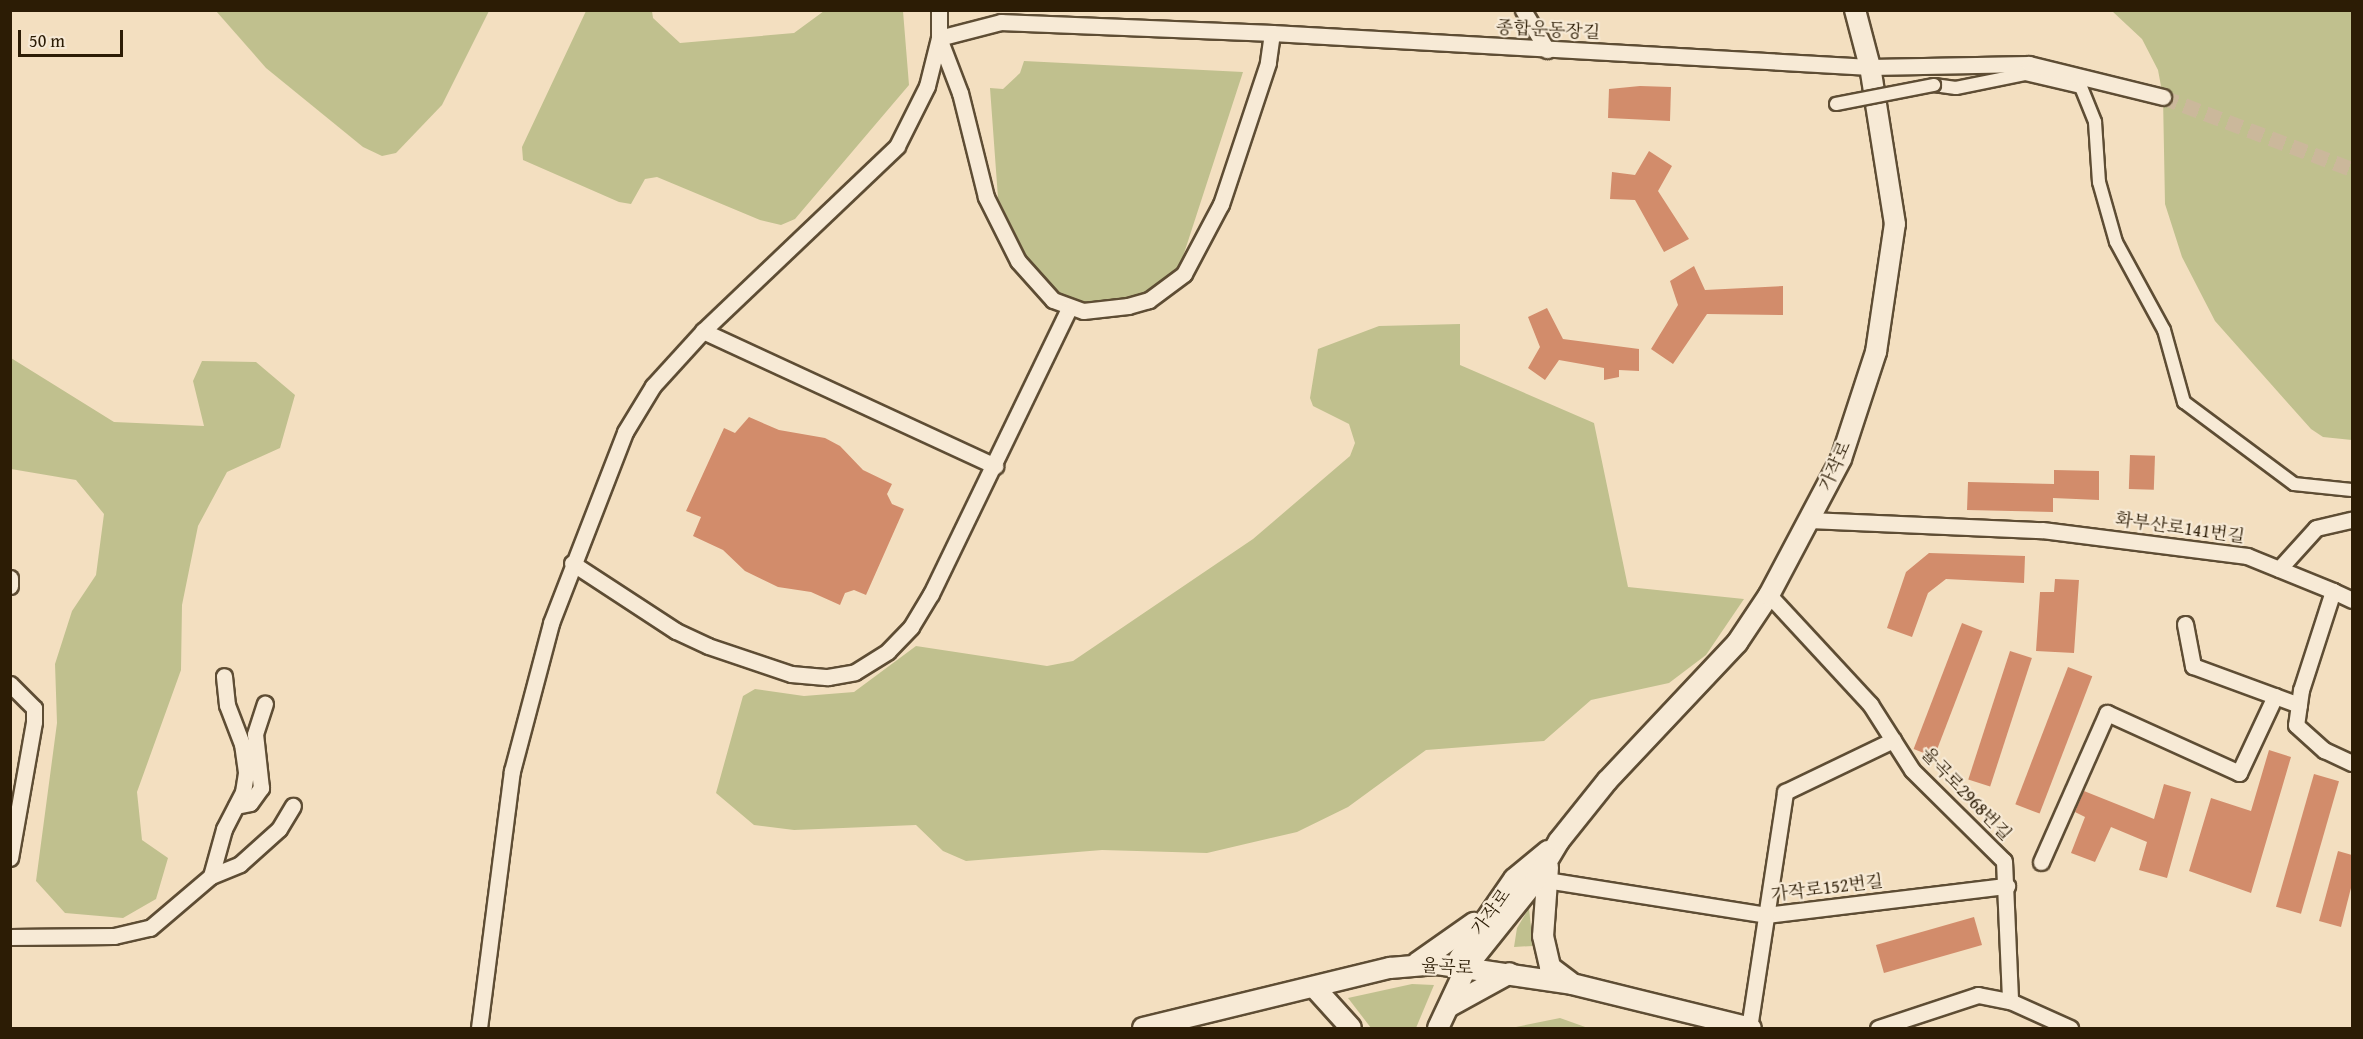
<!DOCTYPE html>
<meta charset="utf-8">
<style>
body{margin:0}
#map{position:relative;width:2363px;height:1039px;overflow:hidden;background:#f3dfc0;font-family:"Gentium Book Plus","Noto Serif KR",serif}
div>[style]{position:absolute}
.green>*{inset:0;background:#c0c08e}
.building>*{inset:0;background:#d28c6b;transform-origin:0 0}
.minor-tunnel>*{height:15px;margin-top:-7.5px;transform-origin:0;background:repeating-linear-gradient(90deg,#cbb89b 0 15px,transparent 0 23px)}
.roads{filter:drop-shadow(2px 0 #5e4d34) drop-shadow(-2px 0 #5e4d34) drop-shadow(0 2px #5e4d34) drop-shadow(0 -2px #5e4d34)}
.pedestrian>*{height:12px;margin:-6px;padding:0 6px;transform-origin:6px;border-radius:6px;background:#f7ead6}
.minor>*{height:15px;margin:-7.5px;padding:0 7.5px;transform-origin:7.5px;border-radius:7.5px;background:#f7ead6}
.tertiary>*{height:20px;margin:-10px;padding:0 10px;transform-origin:10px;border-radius:10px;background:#f7ead6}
.bridges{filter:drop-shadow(2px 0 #5e4d34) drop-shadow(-2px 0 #5e4d34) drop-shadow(0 2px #5e4d34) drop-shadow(0 -2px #5e4d34)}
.pedestrian-bridge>*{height:12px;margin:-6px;padding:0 6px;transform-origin:6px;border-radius:6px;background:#f7ead6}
span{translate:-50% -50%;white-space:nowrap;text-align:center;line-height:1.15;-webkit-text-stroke:4.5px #f7ead6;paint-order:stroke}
.street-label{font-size:18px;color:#2c1c05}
.frame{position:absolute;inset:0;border:12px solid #2c1c05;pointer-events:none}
.scale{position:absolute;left:18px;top:30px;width:105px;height:27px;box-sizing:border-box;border:3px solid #2c1c05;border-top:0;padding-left:8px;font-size:18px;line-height:21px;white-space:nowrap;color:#2c1c05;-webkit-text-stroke:4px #f7ead6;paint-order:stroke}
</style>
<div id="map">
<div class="green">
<div style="clip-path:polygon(216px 11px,489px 11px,442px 105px,396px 153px,382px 156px,363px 147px,266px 68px)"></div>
<div style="clip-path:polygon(586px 11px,652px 11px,653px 18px,680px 43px,794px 33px,824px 11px,903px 11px,909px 85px,795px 219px,781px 225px,760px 220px,657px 177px,645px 179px,631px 204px,619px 202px,523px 160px,522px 147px)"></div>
<div style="clip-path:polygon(2112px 11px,2352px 11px,2352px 440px,2323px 437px,2311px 429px,2215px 321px,2182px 257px,2165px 204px,2163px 97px,2158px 70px,2142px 39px)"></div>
<div style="clip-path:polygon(1024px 61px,1243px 72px,1177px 275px,1146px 294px,1110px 304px,1081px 302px,1056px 292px,1026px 255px,998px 198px,990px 88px,1003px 89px,1020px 73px)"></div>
<div style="clip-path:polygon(1460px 324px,1460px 365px,1594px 423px,1628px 587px,1744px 599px,1706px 655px,1669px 683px,1591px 700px,1544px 741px,1426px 750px,1348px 807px,1297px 832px,1207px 853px,1102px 850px,966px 861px,943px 851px,916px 825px,794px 830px,754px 825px,716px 793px,743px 696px,755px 689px,804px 696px,854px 692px,916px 646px,1047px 666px,1073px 661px,1253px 539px,1350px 456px,1355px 443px,1349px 424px,1313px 406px,1310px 398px,1318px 349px,1379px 326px)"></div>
<div style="clip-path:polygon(11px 358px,114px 422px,204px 426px,193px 381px,202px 361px,256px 362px,295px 395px,280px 448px,227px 472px,198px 526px,182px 605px,181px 670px,137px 792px,142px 840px,168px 858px,156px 899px,123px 918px,65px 913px,36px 881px,57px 723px,55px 664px,72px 611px,96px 575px,104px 514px,76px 480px,11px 469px)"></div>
<div style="clip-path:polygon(1529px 908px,1533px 946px,1514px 947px,1517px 928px)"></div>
<div style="clip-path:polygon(1412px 984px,1434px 985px,1416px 1028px,1371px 1028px,1348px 998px)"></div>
<div style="clip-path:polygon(1560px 1018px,1588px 1028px,1511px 1028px)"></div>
</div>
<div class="building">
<div style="clip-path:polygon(1640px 86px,1671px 87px,1670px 121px,1608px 118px,1609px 89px)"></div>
<div style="clip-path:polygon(1649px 151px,1672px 166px,1658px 191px,1689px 239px,1664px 252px,1635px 200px,1610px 199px,1612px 172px,1635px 175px)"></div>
<div style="clip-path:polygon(1694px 266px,1705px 290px,1783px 286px,1783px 315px,1707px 314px,1673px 364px,1651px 349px,1678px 305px,1670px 281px)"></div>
<div style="clip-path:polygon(1547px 308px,1563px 339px,1639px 349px,1639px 371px,1619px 370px,1619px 377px,1604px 380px,1604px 368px,1559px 360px,1545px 380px,1528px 368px,1540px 347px,1528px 317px)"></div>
<div style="clip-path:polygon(749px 417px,779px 430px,825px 438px,840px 446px,863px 470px,892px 484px,887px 494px,892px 504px,904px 509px,866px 595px,854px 590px,845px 593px,840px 605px,811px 592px,778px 587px,745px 571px,723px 550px,693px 536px,701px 517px,686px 511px,724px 428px,735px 433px)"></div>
<div style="left:2130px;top:455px;width:25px;height:34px;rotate:2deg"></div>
<div style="clip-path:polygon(2054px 470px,2099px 471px,2099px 500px,2053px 498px,2053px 512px,1967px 510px,1968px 482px,2054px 484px)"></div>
<div style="clip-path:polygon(1929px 553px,2025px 556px,2024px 583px,1946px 579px,1928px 593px,1912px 637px,1887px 628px,1906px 572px)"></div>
<div style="clip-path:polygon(2055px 579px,2079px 580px,2074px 653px,2036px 651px,2040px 592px,2054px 592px)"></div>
<div style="left:1962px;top:623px;width:22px;height:135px;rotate:21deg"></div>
<div style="left:2010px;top:651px;width:23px;height:135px;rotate:18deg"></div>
<div style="left:2068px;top:667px;width:26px;height:147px;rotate:21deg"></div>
<div style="clip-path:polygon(2269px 750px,2291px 757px,2251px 893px,2189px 871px,2211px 798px,2251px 811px)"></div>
<div style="left:2314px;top:774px;width:26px;height:138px;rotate:16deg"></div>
<div style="clip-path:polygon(2164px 784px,2191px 792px,2167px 878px,2139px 870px,2147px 842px,2111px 827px,2095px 862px,2071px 853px,2085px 817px,2075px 812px,2084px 791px,2154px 819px)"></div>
<div style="clip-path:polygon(2338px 851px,2352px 855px,2352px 884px,2341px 927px,2319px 921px)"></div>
<div style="left:1974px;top:917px;width:29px;height:102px;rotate:74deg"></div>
</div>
<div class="minor-tunnel">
<div style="left:2163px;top:97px;width:202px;rotate:20.9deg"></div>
</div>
<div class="roads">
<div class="pedestrian">
<div style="left:1934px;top:85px;width:22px;rotate:8deg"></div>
<div style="left:1956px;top:88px;width:70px;rotate:-11.5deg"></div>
<div style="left:2025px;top:74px;width:57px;rotate:13.1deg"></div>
<div style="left:2081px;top:87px;width:38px;rotate:68deg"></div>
<div style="left:2095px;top:122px;width:60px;rotate:86.2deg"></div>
<div style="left:2099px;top:182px;width:62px;rotate:74.2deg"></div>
<div style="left:2116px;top:242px;width:100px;rotate:61.4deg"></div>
<div style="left:2164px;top:330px;width:75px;rotate:74.5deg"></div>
<div style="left:2184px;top:402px;width:137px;rotate:36.7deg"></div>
<div style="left:2294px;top:484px;width:58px;rotate:5.9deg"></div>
</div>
<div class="minor">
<div style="left:1523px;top:10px;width:47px;rotate:59deg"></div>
<div style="left:1272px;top:33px;width:30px;rotate:98deg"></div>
<div style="left:1268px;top:63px;width:149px;rotate:108.4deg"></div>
<div style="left:1221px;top:204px;width:79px;rotate:117.9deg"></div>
<div style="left:1184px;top:274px;width:44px;rotate:143.4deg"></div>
<div style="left:1149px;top:300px;width:22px;rotate:164deg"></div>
<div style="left:1128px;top:306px;width:45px;rotate:173.7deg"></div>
<div style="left:1083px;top:311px;width:32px;rotate:-160deg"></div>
<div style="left:1053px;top:300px;width:52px;rotate:-131.9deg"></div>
<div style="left:1018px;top:261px;width:72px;rotate:-116.6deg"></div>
<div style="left:986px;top:197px;width:107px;rotate:-104deg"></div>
<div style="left:960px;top:93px;width:59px;rotate:-110.9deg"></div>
<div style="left:939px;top:38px;width:64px;rotate:-14.5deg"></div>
<div style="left:1001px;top:22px;width:271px;rotate:2.3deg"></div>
<div style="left:1272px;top:33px;width:599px;rotate:3.25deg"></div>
<div style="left:1870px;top:67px;width:159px;rotate:-1.1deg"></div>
<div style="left:2029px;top:64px;width:138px;rotate:13.8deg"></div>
<div style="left:703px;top:331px;width:322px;rotate:24.8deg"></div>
<div style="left:1809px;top:520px;width:233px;rotate:2.5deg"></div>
<div style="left:2042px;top:530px;width:207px;rotate:7.2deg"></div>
<div style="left:2247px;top:556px;width:93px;rotate:22.1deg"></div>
<div style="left:2333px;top:591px;width:104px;rotate:107.9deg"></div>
<div style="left:2301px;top:690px;width:35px;rotate:98deg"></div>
<div style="left:2296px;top:725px;width:38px;rotate:42deg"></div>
<div style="left:2324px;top:750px;width:31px;rotate:25deg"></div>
<div style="left:572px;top:563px;width:124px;rotate:33.2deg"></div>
<div style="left:676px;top:631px;width:35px;rotate:25deg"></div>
<div style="left:708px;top:646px;width:88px;rotate:18.6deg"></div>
<div style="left:791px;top:674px;width:37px;rotate:5deg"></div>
<div style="left:828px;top:677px;width:27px;rotate:-10deg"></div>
<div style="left:855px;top:672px;width:39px;rotate:-32deg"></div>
<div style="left:888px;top:651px;width:33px;rotate:-46deg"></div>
<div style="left:911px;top:627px;width:39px;rotate:-59deg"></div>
<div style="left:931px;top:594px;width:317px;rotate:-64.2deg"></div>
<div style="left:2279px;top:569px;width:55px;rotate:-47.9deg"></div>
<div style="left:2316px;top:528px;width:37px;rotate:-13deg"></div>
<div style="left:10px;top:578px;width:8px;rotate:90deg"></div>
<div style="left:2333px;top:591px;width:21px;rotate:25deg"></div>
<div style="left:1769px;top:595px;width:149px;rotate:47.2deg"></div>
<div style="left:1870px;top:704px;width:78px;rotate:57.5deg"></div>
<div style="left:1912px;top:770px;width:129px;rotate:44.7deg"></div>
<div style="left:2004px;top:861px;width:140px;rotate:87.5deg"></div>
<div style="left:2010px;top:1001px;width:66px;rotate:24.2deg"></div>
<div style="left:2185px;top:624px;width:43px;rotate:79.2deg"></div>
<div style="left:2193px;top:666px;width:113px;rotate:20.2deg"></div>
<div style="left:10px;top:684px;width:34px;rotate:45deg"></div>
<div style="left:34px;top:708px;width:14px;rotate:90deg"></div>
<div style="left:34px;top:722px;width:138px;rotate:100deg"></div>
<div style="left:236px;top:806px;width:14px;rotate:-12deg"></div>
<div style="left:250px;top:803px;width:19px;rotate:-54deg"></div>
<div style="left:261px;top:788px;width:54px;rotate:-96.3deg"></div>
<div style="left:255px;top:734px;width:32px;rotate:-72deg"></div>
<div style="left:2041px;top:862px;width:163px;rotate:-66.1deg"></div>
<div style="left:2107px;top:713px;width:145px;rotate:24.4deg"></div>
<div style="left:2239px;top:773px;width:85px;rotate:-64.9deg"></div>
<div style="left:211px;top:876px;width:31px;rotate:-22deg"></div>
<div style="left:240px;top:864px;width:52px;rotate:-41.9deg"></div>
<div style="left:279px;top:829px;width:27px;rotate:-59deg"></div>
<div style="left:1546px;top:880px;width:223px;rotate:9deg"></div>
<div style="left:1766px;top:915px;width:243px;rotate:-6.9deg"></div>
<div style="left:10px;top:937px;width:104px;rotate:-0.6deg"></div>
<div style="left:114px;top:936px;width:37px;rotate:-13deg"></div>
<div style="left:150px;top:928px;width:80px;rotate:-40.4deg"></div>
<div style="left:211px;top:876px;width:49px;rotate:-74.5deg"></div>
<div style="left:224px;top:829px;width:42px;rotate:-62.8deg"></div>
<div style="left:243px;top:792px;width:20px;rotate:-81deg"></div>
<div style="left:246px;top:772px;width:28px;rotate:-98deg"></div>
<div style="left:242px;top:744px;width:42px;rotate:-111deg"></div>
<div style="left:227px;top:705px;width:29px;rotate:-96deg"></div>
<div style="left:479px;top:1028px;width:259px;rotate:-82.7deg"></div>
<div style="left:512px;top:771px;width:153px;rotate:-75.2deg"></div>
<div style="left:551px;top:623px;width:205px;rotate:-68.8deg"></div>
<div style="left:625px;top:432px;width:54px;rotate:-58.7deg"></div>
<div style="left:653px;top:386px;width:74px;rotate:-47.7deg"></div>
<div style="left:703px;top:331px;width:268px;rotate:-43.6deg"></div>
<div style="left:897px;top:146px;width:67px;rotate:-63.4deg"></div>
<div style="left:927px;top:86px;width:49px;rotate:-76deg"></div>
<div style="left:939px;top:38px;width:28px;rotate:-90deg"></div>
<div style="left:1749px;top:1028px;width:239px;rotate:-81.3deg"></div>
<div style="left:1785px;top:792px;width:120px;rotate:-25.7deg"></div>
<div style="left:1878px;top:1028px;width:105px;rotate:-18.3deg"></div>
<div style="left:1978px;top:995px;width:33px;rotate:11deg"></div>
</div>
<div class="tertiary">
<div style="left:1548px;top:867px;width:69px;rotate:94.1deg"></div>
<div style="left:1543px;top:936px;width:32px;rotate:77deg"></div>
<div style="left:1550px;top:967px;width:25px;rotate:37deg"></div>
<div style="left:1459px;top:959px;width:97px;rotate:-55.5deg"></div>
<div style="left:1514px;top:879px;width:44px;rotate:-39.5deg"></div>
<div style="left:1417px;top:963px;width:70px;rotate:-35.1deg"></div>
<div style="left:1314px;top:987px;width:55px;rotate:47.9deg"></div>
<div style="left:1450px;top:1006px;width:68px;rotate:-28.8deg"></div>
<div style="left:1143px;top:1028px;width:254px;rotate:-13.7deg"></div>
<div style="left:1390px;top:968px;width:47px;rotate:-4.9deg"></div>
<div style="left:1437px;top:964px;width:136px;rotate:8.4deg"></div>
<div style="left:1572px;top:984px;width:184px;rotate:13.8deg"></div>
<div style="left:1438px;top:1028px;width:68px;rotate:-64.9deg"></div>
<div style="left:1467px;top:966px;width:109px;rotate:-51.3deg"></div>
<div style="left:1535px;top:881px;width:47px;rotate:-59deg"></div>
<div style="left:1559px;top:841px;width:77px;rotate:-51.3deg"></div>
<div style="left:1607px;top:781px;width:190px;rotate:-46.7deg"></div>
<div style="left:1737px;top:643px;width:58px;rotate:-56.3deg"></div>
<div style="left:1769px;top:595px;width:154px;rotate:-62.1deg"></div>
<div style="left:1841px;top:459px;width:113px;rotate:-71.9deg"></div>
<div style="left:1876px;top:352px;width:129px;rotate:-81.6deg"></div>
<div style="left:1895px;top:224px;width:159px;rotate:-99deg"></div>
<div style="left:1870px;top:67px;width:59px;rotate:-104.7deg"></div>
</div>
</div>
<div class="bridges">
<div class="pedestrian-bridge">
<div style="left:1836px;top:104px;width:100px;rotate:-11deg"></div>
</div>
</div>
<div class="street-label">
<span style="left:1548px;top:30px;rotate:3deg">종합운동장길</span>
<span style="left:1835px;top:466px;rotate:-66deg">가작로</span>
<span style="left:2180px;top:528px;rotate:8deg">화부산로141번길</span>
<span style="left:1966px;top:794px;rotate:46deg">율곡로2968번길</span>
<span style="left:1827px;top:888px;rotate:-7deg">가작로152번길</span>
<span style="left:1491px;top:912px;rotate:-54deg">가작로</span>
<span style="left:1447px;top:967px;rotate:3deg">율곡로</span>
</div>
<div class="frame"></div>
<div class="scale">50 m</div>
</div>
